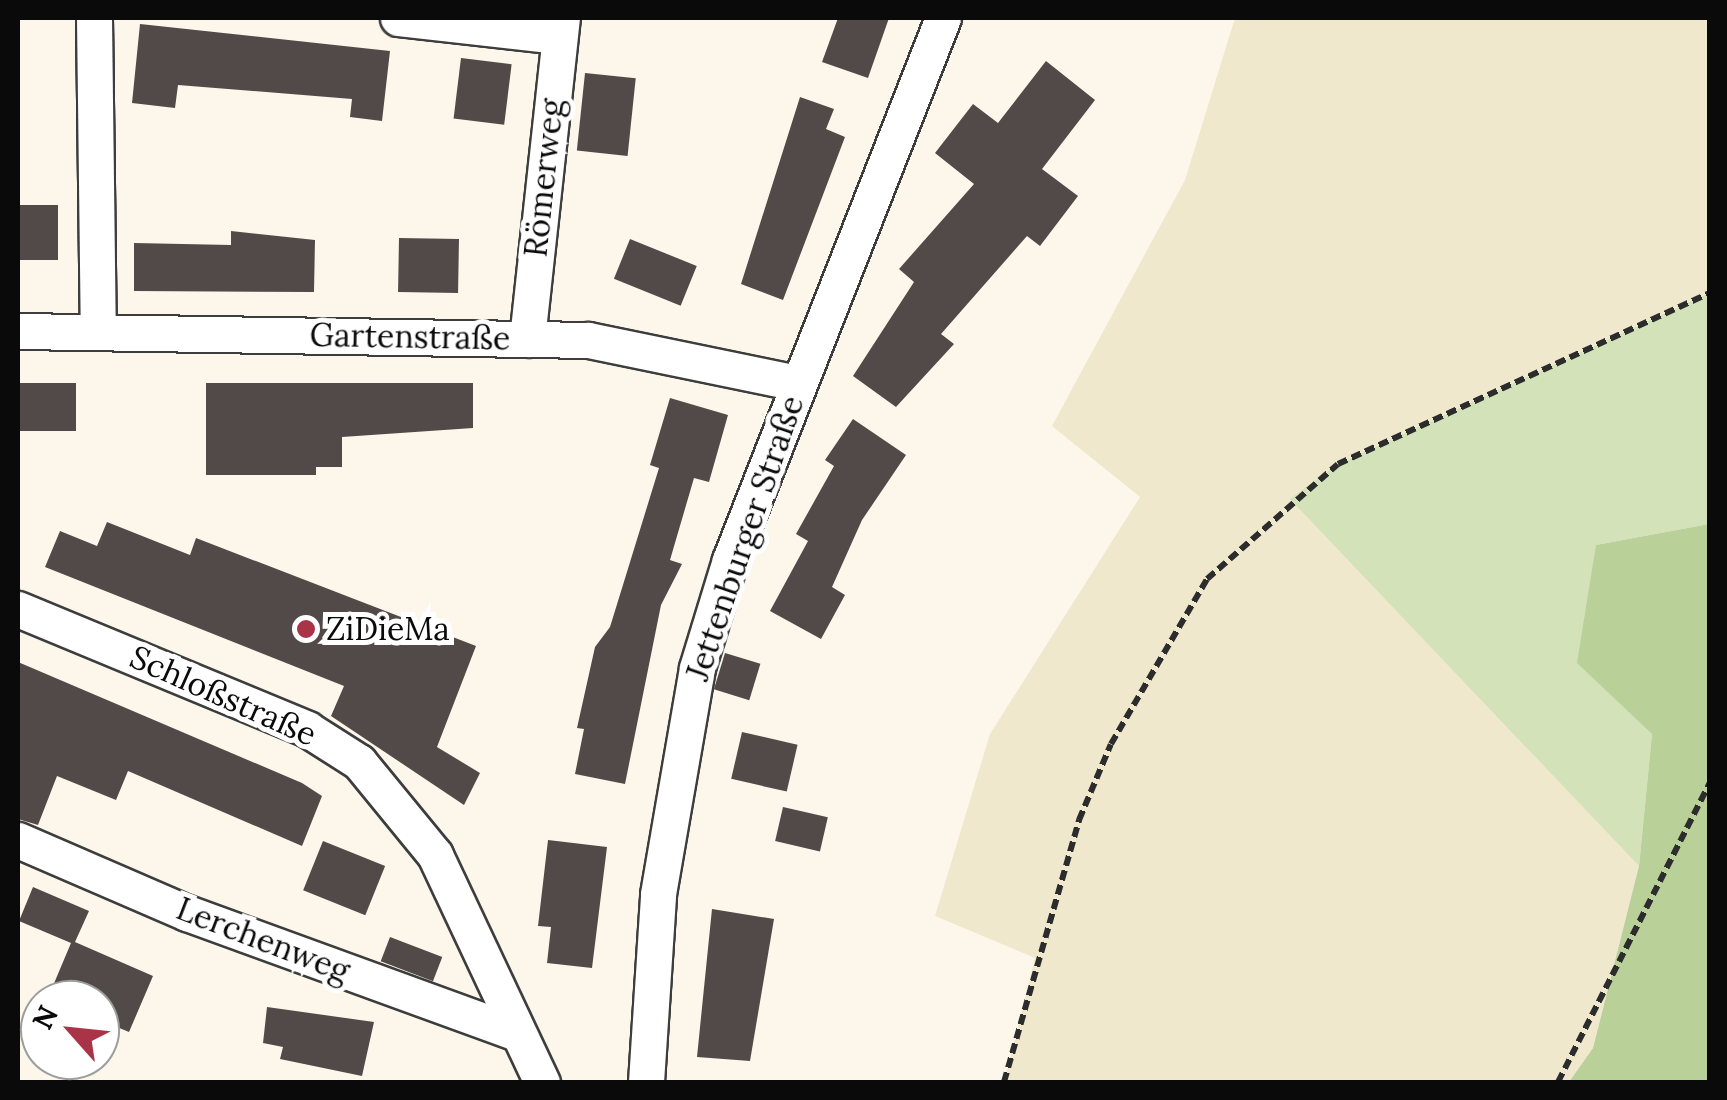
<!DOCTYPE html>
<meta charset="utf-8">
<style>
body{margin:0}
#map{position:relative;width:1727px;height:1100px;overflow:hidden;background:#fcf7ea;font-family:Lora,serif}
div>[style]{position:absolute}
.farmland>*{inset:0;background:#efe8cd}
.green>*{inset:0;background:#d3e2b8}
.forest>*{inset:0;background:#b9d199}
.building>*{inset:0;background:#514a48;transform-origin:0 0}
.path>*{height:6px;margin-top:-3px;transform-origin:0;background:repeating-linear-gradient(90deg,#2c2c2c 0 10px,transparent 0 15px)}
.roads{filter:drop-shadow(2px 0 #3d3d3d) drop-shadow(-2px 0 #3d3d3d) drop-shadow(0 2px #3d3d3d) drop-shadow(0 -2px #3d3d3d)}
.minor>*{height:35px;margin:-17.5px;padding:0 17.5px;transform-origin:17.5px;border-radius:17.5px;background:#fff}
.dots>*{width:28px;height:28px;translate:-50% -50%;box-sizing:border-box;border:5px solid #fff;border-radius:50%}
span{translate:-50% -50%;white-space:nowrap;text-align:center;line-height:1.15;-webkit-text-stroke:10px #fff;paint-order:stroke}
.street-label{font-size:32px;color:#0a0a0a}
.poi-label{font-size:32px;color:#0a0a0a}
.left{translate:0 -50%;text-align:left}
.frame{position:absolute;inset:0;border:20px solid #0a0a0a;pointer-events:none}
.north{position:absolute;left:20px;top:980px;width:100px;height:100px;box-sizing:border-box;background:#fff;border:2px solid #9d9d9d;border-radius:50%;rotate:297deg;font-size:28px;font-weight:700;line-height:40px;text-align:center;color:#0a0a0a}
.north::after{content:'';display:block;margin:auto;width:35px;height:45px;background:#a93447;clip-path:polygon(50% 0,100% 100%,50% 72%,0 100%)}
</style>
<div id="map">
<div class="farmland">
<div style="clip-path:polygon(1235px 18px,1709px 18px,1709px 293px,1338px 464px,1291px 499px,1639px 866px,1593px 1048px,1569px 1082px,1004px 1082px,1035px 958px,935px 916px,990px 734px,1140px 497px,1052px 426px,1185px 180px)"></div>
</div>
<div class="green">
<div style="clip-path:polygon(1709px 293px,1709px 524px,1596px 545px,1652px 734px,1639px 866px,1290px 499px,1338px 464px)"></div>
</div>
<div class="forest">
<div style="clip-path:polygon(1709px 524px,1709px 1082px,1569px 1082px,1593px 1048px,1639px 866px,1652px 734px,1577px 663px,1596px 545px)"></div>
</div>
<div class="building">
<div style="clip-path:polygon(838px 18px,889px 18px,868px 78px,822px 62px)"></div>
<div style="clip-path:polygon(140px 24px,390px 51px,382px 121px,350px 117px,352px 99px,178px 85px,175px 108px,132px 103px)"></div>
<div style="left:461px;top:58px;width:51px;height:61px;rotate:7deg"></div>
<div style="clip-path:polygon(1046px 61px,1095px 100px,1042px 169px,1078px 196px,1040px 246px,1027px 236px,941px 334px,954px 344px,896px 407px,853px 376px,914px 282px,899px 269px,974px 184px,935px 153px,973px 104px,998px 123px)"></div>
<div style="left:585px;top:73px;width:51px;height:78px;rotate:6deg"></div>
<div style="clip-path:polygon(800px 97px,834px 109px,826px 129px,845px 137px,783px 300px,741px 284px)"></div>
<div style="left:18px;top:205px;width:40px;height:55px"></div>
<div style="clip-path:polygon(231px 231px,315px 240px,314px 292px,134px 291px,134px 243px,231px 245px)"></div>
<div style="left:399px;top:238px;width:60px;height:54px;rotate:1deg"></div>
<div style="left:630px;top:239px;width:72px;height:43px;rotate:22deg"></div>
<div style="left:20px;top:383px;width:56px;height:48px"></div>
<div style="clip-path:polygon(206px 383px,473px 383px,473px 428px,342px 437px,342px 467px,316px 467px,316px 475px,206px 475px)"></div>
<div style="clip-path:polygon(670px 398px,728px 415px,709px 482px,694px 478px,670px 560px,682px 564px,661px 605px,625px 784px,575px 774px,584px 729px,577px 728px,595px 647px,610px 627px,659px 468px,650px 465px)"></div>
<div style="clip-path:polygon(853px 419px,906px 455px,862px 520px,832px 587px,845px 595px,821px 639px,770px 611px,808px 541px,796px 534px,834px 466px,825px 460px)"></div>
<div style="clip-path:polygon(107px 522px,190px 555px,196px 538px,476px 646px,437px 747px,480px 773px,464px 805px,331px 716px,344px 686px,45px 567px,60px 531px,97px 546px)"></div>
<div style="left:725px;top:653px;width:37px;height:38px;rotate:17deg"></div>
<div style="clip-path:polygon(18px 662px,302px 783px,322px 796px,302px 846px,128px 771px,116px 800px,57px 776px,38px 825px,18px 819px)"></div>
<div style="left:742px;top:732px;width:57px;height:48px;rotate:13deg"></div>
<div style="left:783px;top:807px;width:46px;height:35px;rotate:13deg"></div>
<div style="clip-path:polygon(548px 840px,607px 847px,592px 968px,547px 963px,551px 927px,538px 926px)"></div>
<div style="left:323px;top:841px;width:67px;height:53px;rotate:22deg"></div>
<div style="clip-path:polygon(33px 887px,89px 911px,75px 942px,153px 976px,129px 1032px,100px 1020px,100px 1000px,47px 1000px,71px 943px,19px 921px)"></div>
<div style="clip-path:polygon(712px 909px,774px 919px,750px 1061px,697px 1057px)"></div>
<div style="left:390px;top:937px;width:56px;height:26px;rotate:21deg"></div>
<div style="clip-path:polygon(267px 1007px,374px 1022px,362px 1076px,280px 1059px,283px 1047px,263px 1043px)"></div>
</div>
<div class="path">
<div style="left:1004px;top:1082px;width:273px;rotate:-74deg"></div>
<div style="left:1079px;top:820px;width:82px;rotate:-67.2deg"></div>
<div style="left:1111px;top:744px;width:191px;rotate:-59.8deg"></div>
<div style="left:1207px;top:579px;width:174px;rotate:-41.3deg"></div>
<div style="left:1338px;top:464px;width:409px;rotate:-24.7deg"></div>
<div style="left:1558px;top:1082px;width:336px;rotate:-63.1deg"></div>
</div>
<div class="roads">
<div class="minor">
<div style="left:94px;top:18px;width:312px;rotate:89.3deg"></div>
<div style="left:398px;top:18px;width:162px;rotate:6.4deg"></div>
<div style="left:18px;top:331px;width:570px;rotate:0.9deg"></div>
<div style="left:588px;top:340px;width:214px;rotate:11.6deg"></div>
<div style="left:527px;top:339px;width:323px;rotate:-83.8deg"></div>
<div style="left:18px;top:609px;width:313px;rotate:22.5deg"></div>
<div style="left:307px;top:729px;width:62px;rotate:32.4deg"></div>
<div style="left:359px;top:762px;width:120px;rotate:50.7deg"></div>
<div style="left:435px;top:855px;width:251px;rotate:64.8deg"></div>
<div style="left:18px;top:840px;width:184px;rotate:23.4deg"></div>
<div style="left:187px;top:913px;width:346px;rotate:20deg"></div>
<div style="left:646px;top:1082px;width:188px;rotate:-86.3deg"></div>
<div style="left:658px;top:894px;width:229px;rotate:-80.2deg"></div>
<div style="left:697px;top:668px;width:113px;rotate:-73deg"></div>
<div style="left:730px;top:560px;width:582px;rotate:-68.55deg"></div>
</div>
</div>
<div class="dots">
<div style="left:306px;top:629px;background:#a93447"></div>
</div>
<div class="street-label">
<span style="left:544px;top:178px;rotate:-84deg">Römerweg</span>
<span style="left:410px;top:337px;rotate:1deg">Gartenstraße</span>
<span style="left:745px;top:538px;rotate:-71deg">Jettenburger Straße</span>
<span style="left:223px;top:696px;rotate:24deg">Schloßstraße</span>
<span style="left:263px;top:940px;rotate:21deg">Lerchenweg</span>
</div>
<div class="poi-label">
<span class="left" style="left:326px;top:629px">ZiDieMa</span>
</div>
<div class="frame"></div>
<div class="north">N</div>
</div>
